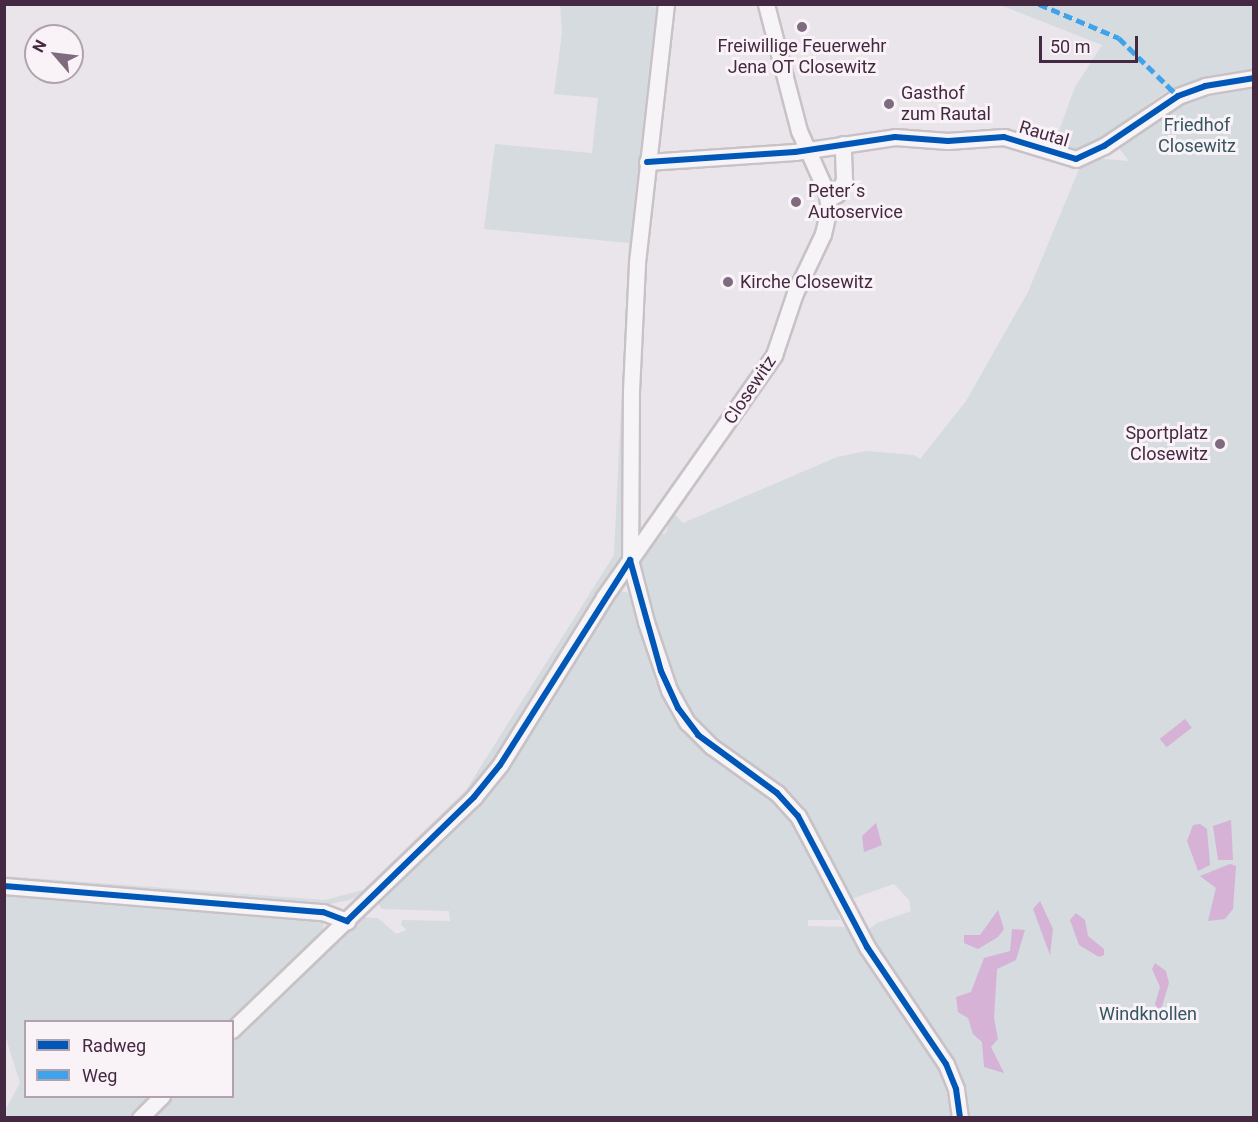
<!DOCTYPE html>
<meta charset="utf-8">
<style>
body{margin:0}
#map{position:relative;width:1258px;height:1122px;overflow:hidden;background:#eae5ea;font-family:Roboto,sans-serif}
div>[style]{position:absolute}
.green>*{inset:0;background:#d5dbdf}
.water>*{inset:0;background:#d5b2d6;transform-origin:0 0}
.roads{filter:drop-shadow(2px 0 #c8c2c6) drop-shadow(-2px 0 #c8c2c6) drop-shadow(0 2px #c8c2c6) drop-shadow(0 -2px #c8c2c6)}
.minor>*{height:15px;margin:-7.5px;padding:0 7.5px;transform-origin:7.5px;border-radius:7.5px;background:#f6f4f6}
.quiet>*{height:4.5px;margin-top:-2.25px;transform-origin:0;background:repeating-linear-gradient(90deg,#3fa3ec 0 9px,transparent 0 13.5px)}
.cycleway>*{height:6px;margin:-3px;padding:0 3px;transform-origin:3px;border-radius:3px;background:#0057b8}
.dots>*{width:16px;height:16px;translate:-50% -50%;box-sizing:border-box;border:3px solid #f9f3f8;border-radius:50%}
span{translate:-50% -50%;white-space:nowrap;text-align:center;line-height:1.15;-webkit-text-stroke:6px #f9f3f8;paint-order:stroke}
.poi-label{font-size:18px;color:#452942}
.left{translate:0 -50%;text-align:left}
.right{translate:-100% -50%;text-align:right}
.park-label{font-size:18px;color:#365662}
.street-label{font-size:18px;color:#452942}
.frame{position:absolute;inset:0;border:6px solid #452942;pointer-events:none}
.legend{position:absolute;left:24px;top:1020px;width:210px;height:78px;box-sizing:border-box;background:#f9f3f8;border:2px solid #b1a2af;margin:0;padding:8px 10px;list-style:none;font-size:18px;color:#452942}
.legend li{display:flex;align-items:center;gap:12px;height:30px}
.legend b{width:30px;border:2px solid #b1a2af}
.north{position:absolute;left:24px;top:24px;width:60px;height:60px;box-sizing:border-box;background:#f9f3f8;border:2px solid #b1a2af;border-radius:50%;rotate:298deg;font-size:16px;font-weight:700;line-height:24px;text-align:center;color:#452942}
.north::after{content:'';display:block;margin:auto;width:21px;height:27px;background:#7f6b7d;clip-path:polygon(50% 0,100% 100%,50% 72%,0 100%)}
.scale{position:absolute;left:1039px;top:36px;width:99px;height:27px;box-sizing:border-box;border:3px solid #452942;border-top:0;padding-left:8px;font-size:18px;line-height:21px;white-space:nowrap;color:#452942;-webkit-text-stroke:4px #f9f3f8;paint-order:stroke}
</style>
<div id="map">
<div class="green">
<div style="clip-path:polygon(640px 4px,659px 8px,635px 244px,623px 557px,494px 761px,470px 793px,367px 894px,349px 900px,325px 905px,5px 881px,4px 876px,325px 900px,363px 890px,466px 790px,614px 555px,629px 243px,484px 229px,495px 144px,592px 153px,598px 98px,554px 94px,562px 33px,560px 5px)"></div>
<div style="clip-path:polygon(1000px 5px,1253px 5px,1253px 72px,1203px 79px,1165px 92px,1098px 141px,1078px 151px,1064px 150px,1053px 147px,1075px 87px,1102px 45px)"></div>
<div style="clip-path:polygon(1253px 84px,1253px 1117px,966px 1117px,965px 1103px,864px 933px,877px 923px,911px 911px,909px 900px,894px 884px,848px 900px,819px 843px,693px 720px,672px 684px,662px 654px,640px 573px,640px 556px,655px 534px,665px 534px,668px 526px,662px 522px,672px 511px,683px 523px,837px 457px,866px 451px,914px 455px,920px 459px,966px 401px,1028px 292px,1082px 162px,1092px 158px,1129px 161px,1118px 147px,1122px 139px,1182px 101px,1205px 92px)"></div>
<div style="clip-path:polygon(615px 590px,630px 593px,635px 600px,663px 693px,682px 725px,785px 808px,832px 895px,840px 920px,808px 920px,808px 926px,849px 927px,940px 1067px,953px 1118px,150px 1118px,172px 1097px,232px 1096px,233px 1039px,359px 917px,378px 918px,396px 934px,407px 930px,401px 925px,402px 920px,450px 921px,449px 911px,382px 909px,376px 900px,479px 800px)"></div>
<div style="clip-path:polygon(5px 894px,317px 918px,324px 923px,321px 937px,232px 1021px,26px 1022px,26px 1096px,151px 1097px,129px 1117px,5px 1118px,5px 1110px,20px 1083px,5px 1035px)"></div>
</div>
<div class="water">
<div style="left:1185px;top:719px;width:11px;height:32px;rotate:52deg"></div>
<div style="clip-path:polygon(1231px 820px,1233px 860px,1218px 860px,1213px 826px)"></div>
<div style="clip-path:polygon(876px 823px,882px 845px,864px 852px,862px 836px)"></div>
<div style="clip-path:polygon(1200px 824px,1207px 829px,1210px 865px,1198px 871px,1187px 841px,1193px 825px)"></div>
<div style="clip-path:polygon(1230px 864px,1236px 866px,1233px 909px,1225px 919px,1208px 921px,1216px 888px,1200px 876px)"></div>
<div style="clip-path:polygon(1040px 901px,1053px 929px,1050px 955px,1033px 909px)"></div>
<div style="clip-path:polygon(998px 910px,1004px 929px,998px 937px,978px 949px,964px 943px,964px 935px,980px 935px)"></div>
<div style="clip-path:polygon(1076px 913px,1085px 920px,1088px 936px,1104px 949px,1104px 955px,1099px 957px,1079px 945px,1070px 920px)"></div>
<div style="clip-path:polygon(1012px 929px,1025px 930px,1016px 960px,997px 969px,994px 1018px,998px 1039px,991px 1047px,1004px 1073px,984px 1067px,982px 1042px,973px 1034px,968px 1018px,958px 1012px,956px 997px,971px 992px,984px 958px,1010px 951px)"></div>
<div style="clip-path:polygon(1155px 963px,1166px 971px,1169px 983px,1160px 1013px,1155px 1004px,1160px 987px,1152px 969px)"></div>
</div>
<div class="roads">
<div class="minor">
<div style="left:666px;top:4px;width:262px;rotate:96.4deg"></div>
<div style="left:637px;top:264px;width:128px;rotate:92.7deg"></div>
<div style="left:631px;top:392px;width:168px;rotate:90.3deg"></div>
<div style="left:630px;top:560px;width:64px;rotate:75.5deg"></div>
<div style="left:646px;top:622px;width:72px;rotate:71.3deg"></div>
<div style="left:669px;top:690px;width:37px;rotate:61deg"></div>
<div style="left:687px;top:722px;width:34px;rotate:45deg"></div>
<div style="left:711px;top:746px;width:81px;rotate:35.5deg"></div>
<div style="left:777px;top:793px;width:31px;rotate:48deg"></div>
<div style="left:798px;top:816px;width:148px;rotate:62.2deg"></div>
<div style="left:867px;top:947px;width:141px;rotate:56deg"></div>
<div style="left:946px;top:1064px;width:27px;rotate:68deg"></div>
<div style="left:956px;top:1089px;width:29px;rotate:82deg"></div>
<div style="left:647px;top:162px;width:148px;rotate:-3.9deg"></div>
<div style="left:795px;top:152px;width:101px;rotate:-8.5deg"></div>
<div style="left:895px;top:137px;width:53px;rotate:4.3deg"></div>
<div style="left:948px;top:141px;width:56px;rotate:-4.1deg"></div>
<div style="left:1004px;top:137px;width:75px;rotate:17deg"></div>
<div style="left:1076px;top:159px;width:31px;rotate:-25deg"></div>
<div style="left:1104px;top:146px;width:89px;rotate:-34deg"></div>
<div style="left:1178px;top:96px;width:29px;rotate:-20deg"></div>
<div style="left:1205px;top:86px;width:50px;rotate:-9.3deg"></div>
<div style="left:828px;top:199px;width:10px;rotate:-29deg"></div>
<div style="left:837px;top:194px;width:16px;rotate:-63deg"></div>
<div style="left:844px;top:180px;width:36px;rotate:-92deg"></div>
<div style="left:4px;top:886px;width:320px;rotate:4.7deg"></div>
<div style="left:323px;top:912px;width:26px;rotate:21deg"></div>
<div style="left:232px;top:1030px;width:336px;rotate:-43.9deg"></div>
<div style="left:474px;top:797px;width:41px;rotate:-50.9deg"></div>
<div style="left:500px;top:765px;width:198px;rotate:-58.2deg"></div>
<div style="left:604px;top:597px;width:296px;rotate:-54.9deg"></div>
<div style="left:774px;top:355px;width:65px;rotate:-71.3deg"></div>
<div style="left:795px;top:293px;width:65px;rotate:-64.6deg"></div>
<div style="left:823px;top:234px;width:26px;rotate:-77deg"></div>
<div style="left:829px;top:209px;width:18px;rotate:-99deg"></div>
<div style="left:826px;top:191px;width:66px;rotate:-114.2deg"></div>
<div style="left:799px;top:131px;width:131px;rotate:-104.6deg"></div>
<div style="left:140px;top:1118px;width:31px;rotate:-45deg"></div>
</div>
</div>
<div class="quiet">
<div style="left:1039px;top:4px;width:87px;rotate:23deg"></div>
<div style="left:1119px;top:38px;width:83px;rotate:44.5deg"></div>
</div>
<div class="cycleway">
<div style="left:647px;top:162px;width:148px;rotate:-3.9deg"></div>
<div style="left:795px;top:152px;width:101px;rotate:-8.5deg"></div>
<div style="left:895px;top:137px;width:53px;rotate:4.3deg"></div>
<div style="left:948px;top:141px;width:56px;rotate:-4.1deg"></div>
<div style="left:1004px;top:137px;width:75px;rotate:17deg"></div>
<div style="left:1076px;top:159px;width:31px;rotate:-25deg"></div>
<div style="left:1104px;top:146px;width:89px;rotate:-34deg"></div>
<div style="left:1178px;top:96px;width:29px;rotate:-20deg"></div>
<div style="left:1205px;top:86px;width:50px;rotate:-9.3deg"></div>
<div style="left:630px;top:560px;width:115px;rotate:74.4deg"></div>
<div style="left:661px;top:671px;width:41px;rotate:65.3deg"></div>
<div style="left:678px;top:708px;width:34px;rotate:53deg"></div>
<div style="left:698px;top:735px;width:98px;rotate:36.3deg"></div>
<div style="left:777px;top:793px;width:31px;rotate:48deg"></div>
<div style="left:798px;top:816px;width:148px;rotate:62.2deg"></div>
<div style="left:867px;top:947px;width:141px;rotate:56deg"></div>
<div style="left:946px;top:1064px;width:27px;rotate:68deg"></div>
<div style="left:956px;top:1089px;width:29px;rotate:82deg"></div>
<div style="left:4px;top:886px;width:320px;rotate:4.7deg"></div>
<div style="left:323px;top:912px;width:26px;rotate:21deg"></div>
<div style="left:347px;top:921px;width:177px;rotate:-44.3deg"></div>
<div style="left:474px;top:797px;width:41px;rotate:-50.9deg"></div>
<div style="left:500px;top:765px;width:243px;rotate:-57.6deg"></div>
</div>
<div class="dots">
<div style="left:802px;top:27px;background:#7f6b7d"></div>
<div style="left:889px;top:104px;background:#7f6b7d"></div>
<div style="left:796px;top:202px;background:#7f6b7d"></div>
<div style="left:728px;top:282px;background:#7f6b7d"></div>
<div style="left:1220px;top:444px;background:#7f6b7d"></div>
</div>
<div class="poi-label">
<span style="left:802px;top:57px">Freiwillige Feuerwehr<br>Jena OT Closewitz</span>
<span class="left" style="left:901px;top:104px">Gasthof<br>zum Rautal</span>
<span class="left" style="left:808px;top:202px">Peter´s<br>Autoservice</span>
<span class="left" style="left:740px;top:282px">Kirche Closewitz</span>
<span class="right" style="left:1208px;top:444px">Sportplatz<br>Closewitz</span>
</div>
<div class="park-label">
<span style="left:1197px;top:136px">Friedhof<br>Closewitz</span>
<span style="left:1148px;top:1014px">Windknollen</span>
</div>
<div class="street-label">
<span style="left:1044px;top:134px;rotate:17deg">Rautal</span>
<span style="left:750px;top:390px;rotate:-56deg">Closewitz</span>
</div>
<div class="frame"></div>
<ul class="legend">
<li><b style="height:8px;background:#0057b8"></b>Radweg</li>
<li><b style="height:8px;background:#3fa3ec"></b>Weg</li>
</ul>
<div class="north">N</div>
<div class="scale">50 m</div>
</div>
